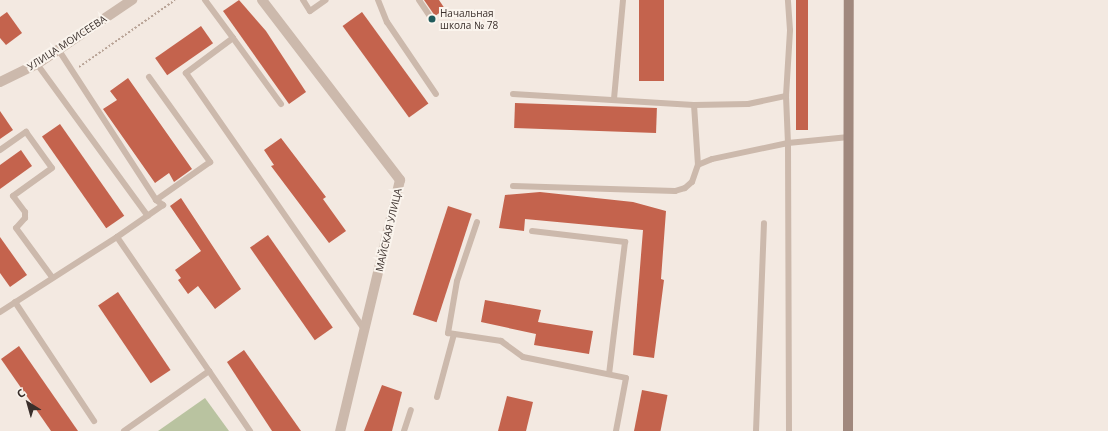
<!DOCTYPE html>
<meta charset="utf-8">
<style>
body{margin:0}
#map{position:relative;width:1108px;height:431px;overflow:hidden;background:#f3e9e1;font-family:"Open Sans",sans-serif}
div>[style]{position:absolute}
.green>*{inset:0;background:#b9c3a0}
.building>*{inset:0;background:#c4634d;transform-origin:0 0}
.path>*{height:2px;margin-top:-1px;transform-origin:0;background:repeating-linear-gradient(90deg,#b8a396 0 2px,transparent 0 4px)}
.lane>*{height:6px;margin:-3px;padding:0 3px;transform-origin:3px;border-radius:3px;background:#ccb9ac}
.street>*{height:10px;margin:-5px;padding:0 5px;transform-origin:5px;border-radius:5px;background:#ccb9ac}
.secondary>*{height:10px;margin:-5px;padding:0 5px;transform-origin:5px;border-radius:5px;background:#a0887d}
.dots>*{width:11px;height:11px;translate:-50% -50%;box-sizing:border-box;border:2px solid #faf4ed;border-radius:50%}
span{translate:-50% -50%;white-space:nowrap;text-align:center;line-height:1.15;-webkit-text-stroke:4px #faf4ed;paint-order:stroke}
.poi-label{font-size:10px;color:#3a2f2b}
.left{translate:0 -50%;text-align:left}
.street-label{font-size:10px;color:#3a2f2b}
.north{position:absolute;left:8px;top:383px;width:40px;height:40px;-webkit-text-stroke:3px #faf4ed;paint-order:stroke;rotate:323deg;font-size:11px;font-weight:700;line-height:16px;text-align:center;color:#3a2f2b}
.north::after{content:'';display:block;margin:auto;width:14px;height:18px;background:#3a2f2b;clip-path:polygon(50% 0,100% 100%,50% 72%,0 100%)}
</style>
<div id="map">
<div class="green">
<div style="clip-path:polygon(205px 398px,229px 431px,158px 431px)"></div>
</div>
<div class="building">
<div style="clip-path:polygon(239px 0,266px 31px,306px 92px,289px 104px,223px 11px)"></div>
<div style="clip-path:polygon(424px 0,439px 0,445px 9px,435px 16px)"></div>
<div style="left:639px;top:0;width:25px;height:81px"></div>
<div style="left:796px;top:0;width:12px;height:130px"></div>
<div style="clip-path:polygon(7px 12px,22px 33px,6px 45px,0 38px,0 17px)"></div>
<div style="left:362px;top:12px;width:113px;height:24px;rotate:54deg"></div>
<div style="left:201px;top:26px;width:21px;height:56px;rotate:55deg"></div>
<div style="clip-path:polygon(128px 78px,192px 169px,174px 182px,169px 173px,155px 183px,103px 109px,117px 100px,110px 91px)"></div>
<div style="left:515px;top:103px;width:142px;height:25px;rotate:2deg"></div>
<div style="clip-path:polygon(0 111px,13px 130px,0 139px)"></div>
<div style="left:60px;top:124px;width:112px;height:22px;rotate:55deg"></div>
<div style="clip-path:polygon(281px 138px,326px 197px,323px 199px,346px 231px,329px 243px,271px 166px,274px 165px,264px 150px)"></div>
<div style="clip-path:polygon(21px 150px,32px 166px,0 189px,0 165px)"></div>
<div style="clip-path:polygon(540px 192px,633px 202px,666px 211px,661px 279px,664px 280px,654px 358px,633px 355px,643px 230px,525px 219px,524px 231px,499px 228px,505px 195px)"></div>
<div style="clip-path:polygon(181px 198px,241px 289px,215px 309px,198px 286px,188px 294px,178px 280px,181px 278px,175px 270px,201px 251px,170px 206px)"></div>
<div style="left:448px;top:206px;width:25px;height:114px;rotate:18deg"></div>
<div style="left:268px;top:235px;width:113px;height:22px;rotate:55deg"></div>
<div style="clip-path:polygon(0 237px,27px 275px,10px 287px,0 273px)"></div>
<div style="left:118px;top:292px;width:94px;height:24px;rotate:56deg"></div>
<div style="clip-path:polygon(485px 300px,541px 310px,538px 322px,593px 331px,589px 354px,534px 345px,536px 334px,481px 322px)"></div>
<div style="clip-path:polygon(19px 346px,78px 431px,51px 431px,1px 359px)"></div>
<div style="clip-path:polygon(244px 350px,301px 431px,272px 431px,227px 362px)"></div>
<div style="clip-path:polygon(382px 385px,402px 392px,392px 431px,364px 431px)"></div>
<div style="left:642px;top:390px;width:26px;height:42px;rotate:11deg"></div>
<div style="clip-path:polygon(507px 396px,533px 402px,526px 431px,498px 431px)"></div>
</div>
<div class="path">
<div style="left:79px;top:67px;width:117px;rotate:-34.9deg"></div>
</div>
<div class="lane">
<div style="left:205px;top:0;width:47px;rotate:53.6deg"></div>
<div style="left:303px;top:0;width:13px;rotate:58deg"></div>
<div style="left:310px;top:11px;width:19px;rotate:-35deg"></div>
<div style="left:378px;top:0;width:24px;rotate:68deg"></div>
<div style="left:387px;top:22px;width:87px;rotate:55.8deg"></div>
<div style="left:419px;top:0;width:22px;rotate:56deg"></div>
<div style="left:58px;top:49px;width:180px;rotate:57deg"></div>
<div style="left:156px;top:200px;width:9px;rotate:36deg"></div>
<div style="left:163px;top:205px;width:56px;rotate:145.2deg"></div>
<div style="left:37px;top:64px;width:188px;rotate:53.9deg"></div>
<div style="left:149px;top:77px;width:105px;rotate:54.3deg"></div>
<div style="left:210px;top:162px;width:66px;rotate:144.9deg"></div>
<div style="left:513px;top:94px;width:181px;rotate:3.5deg"></div>
<div style="left:694px;top:105px;width:54px;rotate:-1.1deg"></div>
<div style="left:748px;top:104px;width:39px;rotate:-12deg"></div>
<div style="left:786px;top:96px;width:47px;rotate:87.6deg"></div>
<div style="left:788px;top:143px;width:78px;rotate:168.1deg"></div>
<div style="left:712px;top:159px;width:15px;rotate:157deg"></div>
<div style="left:786px;top:96px;width:66px;rotate:-86.5deg"></div>
<div style="left:790px;top:30px;width:30px;rotate:-94deg"></div>
<div style="left:614px;top:99px;width:99px;rotate:-84.8deg"></div>
<div style="left:281px;top:104px;width:82px;rotate:-126deg"></div>
<div style="left:233px;top:38px;width:59px;rotate:143.3deg"></div>
<div style="left:186px;top:73px;width:312px;rotate:55.2deg"></div>
<div style="left:0;top:150px;width:32px;rotate:-35deg"></div>
<div style="left:26px;top:132px;width:44px;rotate:54.2deg"></div>
<div style="left:52px;top:168px;width:48px;rotate:144.3deg"></div>
<div style="left:13px;top:196px;width:20px;rotate:53deg"></div>
<div style="left:25px;top:212px;width:6px;rotate:90deg"></div>
<div style="left:25px;top:218px;width:13px;rotate:132deg"></div>
<div style="left:16px;top:228px;width:61px;rotate:53.7deg"></div>
<div style="left:513px;top:186px;width:162px;rotate:1.8deg"></div>
<div style="left:675px;top:191px;width:10px;rotate:-17deg"></div>
<div style="left:685px;top:188px;width:9px;rotate:-41deg"></div>
<div style="left:692px;top:182px;width:18px;rotate:-71deg"></div>
<div style="left:698px;top:165px;width:60px;rotate:-93.8deg"></div>
<div style="left:477px;top:222px;width:62px;rotate:108.7deg"></div>
<div style="left:457px;top:281px;width:53px;rotate:99.8deg"></div>
<div style="left:448px;top:333px;width:54px;rotate:8.6deg"></div>
<div style="left:501px;top:341px;width:27px;rotate:36deg"></div>
<div style="left:523px;top:357px;width:105px;rotate:11.5deg"></div>
<div style="left:626px;top:378px;width:54px;rotate:100.7deg"></div>
<div style="left:532px;top:231px;width:94px;rotate:6.7deg"></div>
<div style="left:625px;top:242px;width:133px;rotate:96.9deg"></div>
<div style="left:15px;top:302px;width:143px;rotate:56.4deg"></div>
<div style="left:0;top:312px;width:139px;rotate:-32.7deg"></div>
<div style="left:117px;top:237px;width:163px;rotate:55.5deg"></div>
<div style="left:209px;top:371px;width:104px;rotate:144.8deg"></div>
<div style="left:209px;top:371px;width:73px;rotate:55.7deg"></div>
<div style="left:437px;top:397px;width:65px;rotate:-74.9deg"></div>
<div style="left:404px;top:431px;width:22px;rotate:-72deg"></div>
<div style="left:756px;top:431px;width:208px;rotate:-87.8deg"></div>
<div style="left:789px;top:431px;width:288px;rotate:-90.2deg"></div>
<div style="left:788px;top:143px;width:61px;rotate:-5.6deg"></div>
</div>
<div class="street">
<div style="left:262px;top:0;width:227px;rotate:52.5deg"></div>
<div style="left:400px;top:180px;width:258px;rotate:103.4deg"></div>
<div style="left:0;top:82px;width:41px;rotate:-25.9deg"></div>
<div style="left:37px;top:64px;width:115px;rotate:-34deg"></div>
</div>
<div class="secondary">
<div style="left:848px;top:431px;width:431px;rotate:-89.9deg"></div>
</div>
<div class="dots">
<div style="left:432px;top:19px;background:#205b5c"></div>
</div>
<div class="poi-label">
<span class="left" style="left:440px;top:19px">Начальная<br>школа № 78</span>
</div>
<div class="street-label">
<span style="left:67px;top:43px;rotate:-33deg">УЛИЦА МОИСЕЕВА</span>
<span style="left:389px;top:230px;rotate:-77deg">МАЙСКАЯ УЛИЦА</span>
</div>
<div class="north">С</div>
</div>
